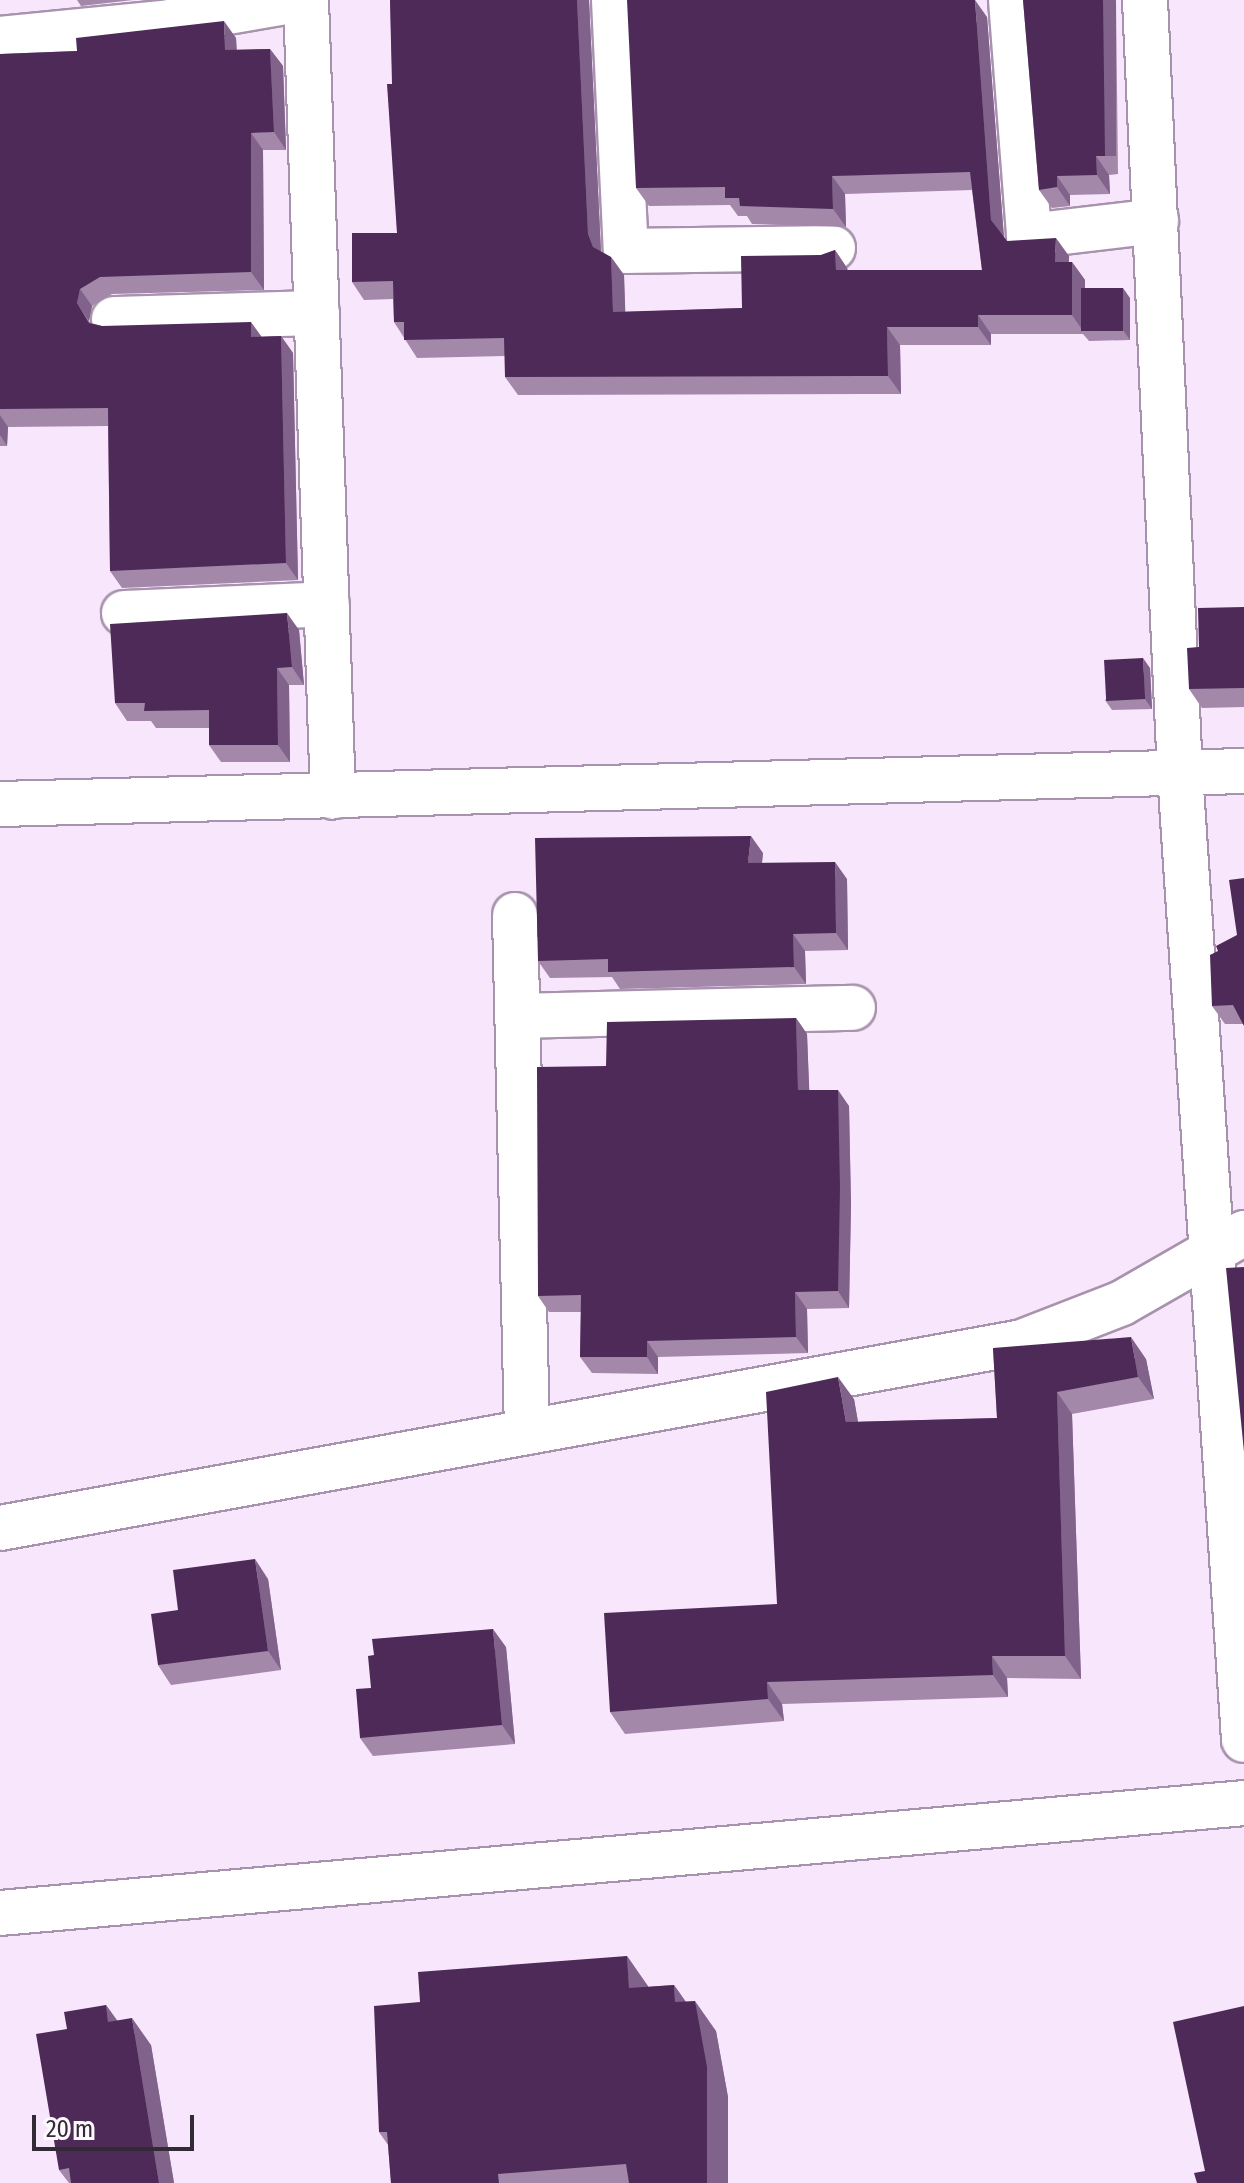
<!DOCTYPE html>
<style>
body{margin:0}
#map{position:relative;width:1244px;height:2183px;overflow:hidden;background:#f8e6fd;font-family:"Fira Sans Condensed",sans-serif}
div>[style]{position:absolute}
.roads{filter:drop-shadow(2px 0 #a892ad) drop-shadow(-2px 0 #a892ad) drop-shadow(0 2px #a892ad) drop-shadow(0 -2px #a892ad)}
.street>*{height:44px;margin:-22px;padding:0 22px;transform-origin:22px;border-radius:22px;background:#fff}
.secondary>*{height:44px;margin:-22px;padding:0 22px;transform-origin:22px;border-radius:22px;background:#fff}
.wall>*{inset:0;background:#a388aa}
.shaded-wall>*{inset:0;background:#81628a;transform-origin:0 0}
.building>*{inset:0;background:#4e2a58;transform-origin:0 0}
span{translate:-50% -50%;white-space:nowrap;text-align:center;line-height:1.15;-webkit-text-stroke:8px #fdf9fe;paint-order:stroke}
.scale{position:absolute;left:32px;top:2115px;width:162px;height:36px;box-sizing:border-box;border:4px solid #322a35;border-top:0;padding-left:10px;font-size:24px;line-height:28px;white-space:nowrap;color:#322a35;-webkit-text-stroke:6px #fdf9fe;paint-order:stroke}
</style>
<div id="map">
<div class="roads">
<div class="street">
<div style="left:306px;top:0;width:797px;rotate:88.06deg"></div>
<div style="left:614px;top:0;width:251px;rotate:87.3deg"></div>
<div style="left:626px;top:251px;width:207px;rotate:-0.8deg"></div>
<div style="left:1011px;top:0;width:237px;rotate:85.6deg"></div>
<div style="left:1029px;top:236px;width:128px;rotate:-6.7deg"></div>
<div style="left:1145px;top:0;width:774px;rotate:87.41deg"></div>
<div style="left:1180px;top:773px;width:969px;rotate:86.21deg"></div>
<div style="left:0;top:39px;width:171px;rotate:-5.7deg"></div>
<div style="left:170px;top:22px;width:130px;rotate:-9.8deg"></div>
<div style="left:114px;top:319px;width:203px;rotate:-1.7deg"></div>
<div style="left:124px;top:613px;width:203px;rotate:-2.5deg"></div>
<div style="left:0;top:804px;width:1244px;rotate:-1.52deg"></div>
<div style="left:515px;top:915px;width:517px;rotate:88.67deg"></div>
<div style="left:518px;top:1016px;width:335px;rotate:-1.4deg"></div>
<div style="left:0;top:1528px;width:1039px;rotate:-10.31deg"></div>
<div style="left:1022px;top:1342px;width:107px;rotate:-21.3deg"></div>
<div style="left:1122px;top:1303px;width:141px;rotate:-29.8deg"></div>
</div>
<div class="secondary">
<div style="left:0;top:1913px;width:1249px;rotate:-5.05deg"></div>
</div>
</div>
<div class="wall">
<div style="clip-path:polygon(77px 0,133px 0,81px 6px)"></div>
<div style="clip-path:polygon(390px 0,589px 0,601px 252px,611px 257px,624px 275px,625px 312px,742px 308px,821px 255px,835px 250px,847px 268px,848px 270px,982px 270px,972px 190px,845px 194px,846px 227px,752px 224px,747px 216px,738px 216px,730px 205px,649px 206px,636px 188px,987px 17px,1004px 237px,1007px 241px,1069px 256px,1069px 262px,1072px 262px,1085px 280px,1085px 288px,1130px 298px,1130px 340px,1089px 341px,1083px 334px,991px 334px,991px 345px,900px 345px,901px 394px,518px 395px,505px 377px,505px 356px,417px 358px,394px 322px,393px 299px,364px 300px,352px 282px,397px 233px)"></div>
<div style="clip-path:polygon(1023px 0,1116px 0,1118px 174px,1109px 175px,1110px 194px,1070px 195px,1070px 206px,1052px 208px,1039px 190px)"></div>
<div style="clip-path:polygon(236px 38px,237px 50px,270px 49px,283px 66px,286px 150px,263px 150px,264px 290px,112px 294px,92px 306px,89px 321px,91px 323px,102px 326px,262px 337px,281px 336px,293px 353px,298px 580px,122px 588px,110px 571px,108px 426px,8px 427px,7px 446px,0 446px,0 54px,77px 51px)"></div>
<div style="clip-path:polygon(1244px 607px,1244px 707px,1202px 708px,1189px 689px)"></div>
<div style="clip-path:polygon(299px 630px,304px 685px,289px 685px,290px 762px,221px 762px,209px 745px,209px 728px,156px 728px,151px 721px,127px 721px,115px 703px)"></div>
<div style="clip-path:polygon(1150px 668px,1152px 709px,1112px 710px,1105px 700px)"></div>
<div style="clip-path:polygon(763px 853px,762px 863px,847px 879px,848px 950px,805px 951px,806px 984px,620px 989px,612px 977px,550px 978px,538px 961px)"></div>
<div style="clip-path:polygon(1244px 878px,1243px 1024px,1225px 1024px,1212px 1006px,1218px 951px,1237px 935px)"></div>
<div style="clip-path:polygon(796px 1018px,807px 1034px,809px 1090px,849px 1106px,851px 1205px,849px 1308px,807px 1309px,808px 1353px,658px 1357px,658px 1374px,592px 1373px,580px 1357px,581px 1312px,549px 1312px,538px 1296px,606px 1066px)"></div>
<div style="clip-path:polygon(993px 1348px,1146px 1359px,1154px 1399px,1072px 1414px,1081px 1679px,1007px 1678px,1008px 1697px,782px 1704px,784px 1721px,625px 1734px,610px 1712px,777px 1604px,854px 1399px,858px 1422px,997px 1418px)"></div>
<div style="clip-path:polygon(268px 1579px,281px 1670px,171px 1685px,158px 1665px,178px 1610px)"></div>
<div style="clip-path:polygon(506px 1647px,515px 1744px,373px 1756px,360px 1738px,371px 1688px)"></div>
<div style="clip-path:polygon(627px 1956px,648px 1987px,674px 1985px,686px 2002px,716px 2031px,728px 2097px,728px 2183px,391px 2183px,388px 2145px,379px 2132px,420px 2002px)"></div>
<div style="clip-path:polygon(106px 2005px,117px 2020px,151px 2045px,174px 2183px,69px 2183px,59px 2170px,67px 2029px)"></div>
</div>
<div class="shaded-wall">
<div style="clip-path:polygon(577px 0,589px 0,601px 252px,593px 247px,588px 234px)"></div>
<div style="clip-path:polygon(975px 0,987px 17px,1004px 239px,991px 220px)"></div>
<div style="left:1103px;top:0;width:13px;height:156px"></div>
<div style="clip-path:polygon(224px 21px,236px 38px,237px 68px,225px 50px)"></div>
<div style="clip-path:polygon(270px 49px,283px 66px,286px 150px,274px 132px)"></div>
<div style="clip-path:polygon(251px 133px,263px 150px,264px 290px,251px 272px)"></div>
<div style="clip-path:polygon(1096px 156px,1109px 175px,1110px 194px,1097px 175px)"></div>
<div style="clip-path:polygon(832px 176px,845px 194px,846px 227px,833px 209px)"></div>
<div style="clip-path:polygon(1057px 176px,1070px 195px,1070px 206px,1057px 187px)"></div>
<div style="clip-path:polygon(1056px 238px,1069px 256px,1068px 280px,1055px 262px)"></div>
<div style="clip-path:polygon(835px 250px,847px 268px,848px 288px,836px 270px)"></div>
<div style="clip-path:polygon(611px 257px,624px 275px,626px 331px,613px 312px)"></div>
<div style="clip-path:polygon(1072px 262px,1085px 280px,1085px 331px,1083px 331px,1072px 315px)"></div>
<div style="clip-path:polygon(1123px 288px,1130px 298px,1130px 340px,1123px 330px)"></div>
<div style="clip-path:polygon(80px 289px,92px 306px,89px 321px,102px 341px,77px 303px)"></div>
<div style="clip-path:polygon(978px 315px,991px 334px,991px 345px,978px 327px)"></div>
<div style="clip-path:polygon(251px 322px,264px 340px,251px 337px)"></div>
<div style="clip-path:polygon(887px 327px,900px 345px,901px 394px,888px 376px)"></div>
<div style="clip-path:polygon(281px 336px,293px 353px,298px 580px,286px 563px)"></div>
<div style="clip-path:polygon(0 415px,8px 427px,7px 446px,0 435px)"></div>
<div style="clip-path:polygon(287px 613px,299px 630px,304px 685px,292px 667px)"></div>
<div style="clip-path:polygon(1143px 658px,1150px 668px,1152px 709px,1145px 699px)"></div>
<div style="clip-path:polygon(277px 668px,289px 685px,290px 762px,278px 745px)"></div>
<div style="clip-path:polygon(751px 836px,763px 853px,760px 880px,748px 863px)"></div>
<div style="clip-path:polygon(835px 862px,847px 879px,848px 950px,836px 933px)"></div>
<div style="clip-path:polygon(793px 934px,805px 951px,806px 984px,794px 967px)"></div>
<div style="clip-path:polygon(796px 1018px,807px 1034px,810px 1107px,798px 1090px)"></div>
<div style="clip-path:polygon(838px 1090px,849px 1106px,851px 1205px,849px 1308px,838px 1291px)"></div>
<div style="clip-path:polygon(795px 1292px,807px 1309px,808px 1353px,796px 1337px)"></div>
<div style="clip-path:polygon(1131px 1337px,1146px 1359px,1154px 1399px,1138px 1377px)"></div>
<div style="clip-path:polygon(647px 1341px,658px 1357px,658px 1374px,647px 1357px)"></div>
<div style="clip-path:polygon(838px 1377px,854px 1399px,862px 1445px,846px 1422px)"></div>
<div style="clip-path:polygon(1057px 1392px,1072px 1414px,1081px 1679px,1065px 1656px)"></div>
<div style="clip-path:polygon(255px 1559px,268px 1579px,281px 1670px,268px 1651px)"></div>
<div style="clip-path:polygon(493px 1629px,506px 1647px,515px 1744px,502px 1725px)"></div>
<div style="clip-path:polygon(992px 1656px,1007px 1678px,1008px 1697px,993px 1675px)"></div>
<div style="clip-path:polygon(767px 1682px,782px 1704px,784px 1721px,768px 1699px)"></div>
<div style="clip-path:polygon(627px 1956px,648px 1986px,650px 2018px,629px 1988px)"></div>
<div style="clip-path:polygon(674px 1985px,695px 2015px,675px 2002px)"></div>
<div style="clip-path:polygon(695px 2001px,716px 2031px,728px 2097px,728px 2183px,707px 2183px)"></div>
<div style="clip-path:polygon(106px 2005px,125px 2032px,108px 2022px)"></div>
<div style="clip-path:polygon(132px 2018px,151px 2045px,174px 2183px,159px 2183px)"></div>
</div>
<div class="building">
<div style="clip-path:polygon(390px 0,577px 0,588px 234px,593px 247px,611px 257px,613px 312px,742px 308px,741px 256px,821px 255px,835px 250px,836px 270px,982px 270px,970px 172px,832px 176px,833px 209px,740px 206px,739px 198px,725px 198px,725px 187px,636px 188px,627px 0,975px 0,991px 220px,1007px 241px,1056px 238px,1055px 262px,1072px 262px,1072px 315px,978px 315px,978px 327px,887px 327px,888px 376px,505px 377px,504px 338px,404px 340px,404px 322px,394px 322px,393px 281px,352px 282px,352px 233px,397px 233px,387px 84px,392px 84px)"></div>
<div style="clip-path:polygon(1023px 0,1103px 0,1105px 156px,1096px 156px,1097px 175px,1057px 176px,1057px 187px,1039px 190px)"></div>
<div style="clip-path:polygon(224px 21px,225px 50px,270px 49px,274px 132px,251px 133px,251px 272px,100px 277px,80px 289px,77px 303px,89px 323px,102px 326px,251px 322px,251px 337px,281px 336px,286px 563px,110px 571px,108px 408px,0 409px,0 54px,77px 51px,76px 38px)"></div>
<div style="left:1081px;top:288px;width:42px;height:43px"></div>
<div style="clip-path:polygon(1244px 607px,1244px 688px,1189px 689px,1187px 648px,1199px 647px,1198px 608px)"></div>
<div style="clip-path:polygon(287px 613px,292px 667px,277px 668px,278px 745px,209px 745px,209px 710px,144px 711px,145px 703px,115px 703px,110px 624px)"></div>
<div style="left:1143px;top:658px;width:41px;height:39px;rotate:87deg"></div>
<div style="clip-path:polygon(751px 836px,748px 863px,835px 862px,836px 933px,793px 934px,794px 967px,608px 972px,608px 959px,538px 961px,535px 838px)"></div>
<div style="clip-path:polygon(1244px 878px,1244px 1026px,1233px 1005px,1212px 1006px,1210px 955px,1218px 951px,1216px 946px,1237px 935px,1229px 880px)"></div>
<div style="clip-path:polygon(796px 1018px,798px 1090px,838px 1090px,840px 1188px,838px 1291px,795px 1292px,796px 1337px,647px 1341px,647px 1357px,580px 1357px,581px 1295px,538px 1296px,537px 1067px,606px 1066px,607px 1022px)"></div>
<div style="clip-path:polygon(1244px 1267px,1244px 1452px,1226px 1268px)"></div>
<div style="clip-path:polygon(1131px 1337px,1138px 1377px,1057px 1392px,1065px 1656px,992px 1656px,993px 1675px,767px 1682px,768px 1699px,610px 1712px,604px 1613px,777px 1604px,766px 1392px,838px 1377px,846px 1422px,997px 1418px,993px 1348px)"></div>
<div style="clip-path:polygon(255px 1559px,268px 1651px,158px 1665px,151px 1614px,178px 1610px,173px 1570px)"></div>
<div style="clip-path:polygon(493px 1629px,502px 1725px,360px 1738px,356px 1689px,371px 1688px,368px 1656px,374px 1655px,372px 1639px)"></div>
<div style="clip-path:polygon(627px 1956px,629px 1988px,674px 1985px,675px 2002px,695px 2001px,707px 2067px,707px 2183px,629px 2183px,626px 2164px,498px 2174px,499px 2183px,391px 2183px,387px 2132px,379px 2132px,374px 2006px,420px 2002px,418px 1972px)"></div>
<div style="clip-path:polygon(106px 2005px,108px 2022px,132px 2018px,159px 2183px,71px 2183px,69px 2168px,59px 2170px,36px 2034px,67px 2029px,64px 2012px)"></div>
<div style="clip-path:polygon(1244px 2006px,1244px 2183px,1197px 2183px,1194px 2173px,1205px 2171px,1173px 2022px)"></div>
</div>
<div class="scale">20 m</div>
</div>
